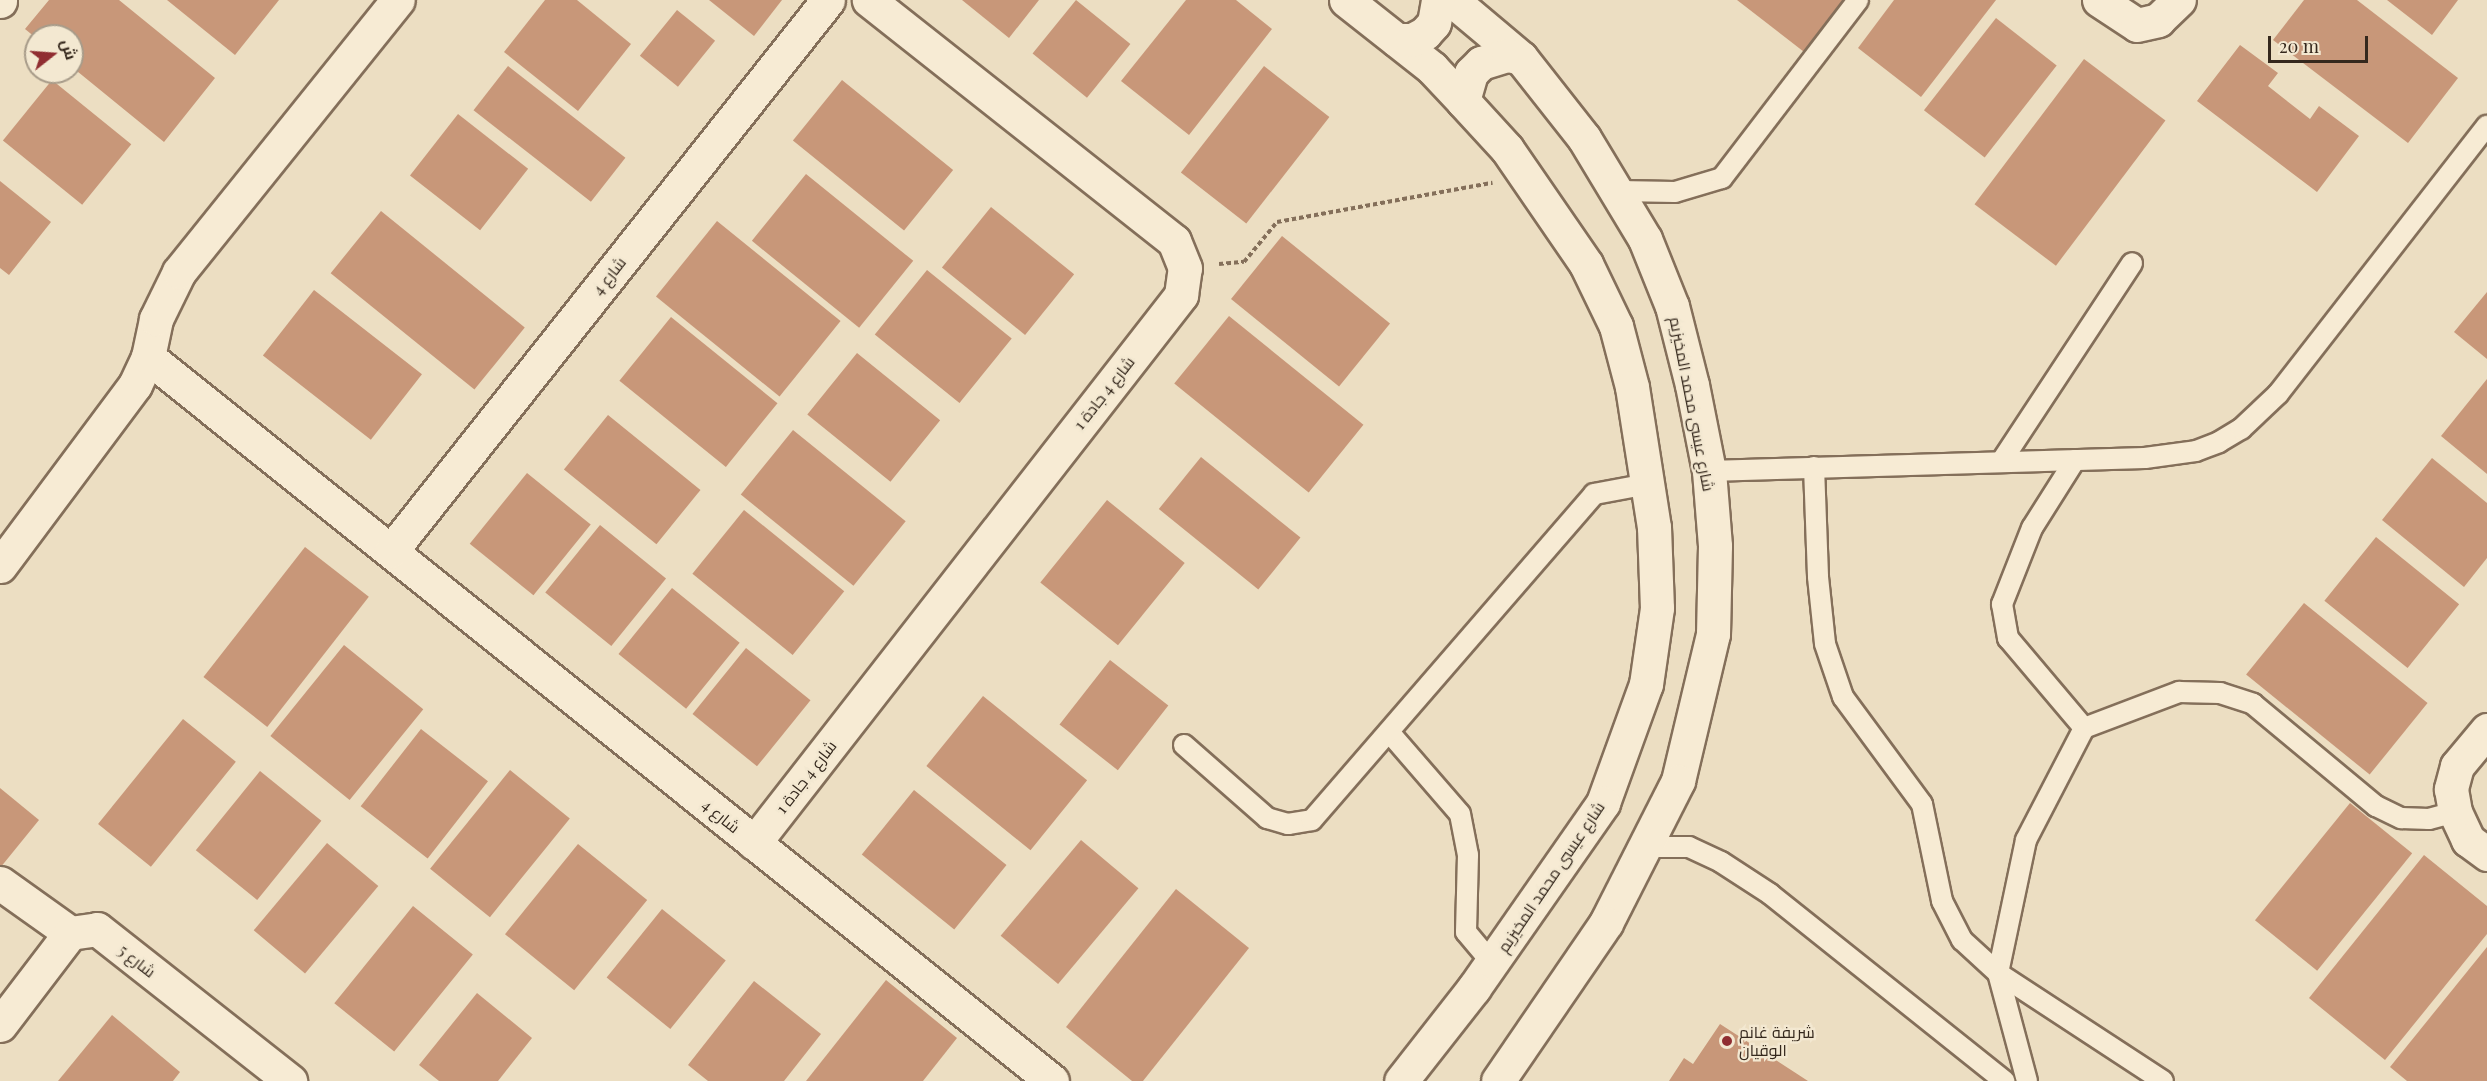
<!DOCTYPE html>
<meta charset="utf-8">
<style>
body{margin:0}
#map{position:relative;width:2487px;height:1081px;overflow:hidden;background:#ecdec2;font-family:"Playfair Display",Cairo,serif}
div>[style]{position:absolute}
.building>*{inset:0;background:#c89779;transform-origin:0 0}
.path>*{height:4px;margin-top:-2px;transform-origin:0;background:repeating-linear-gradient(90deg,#846f5a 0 4.5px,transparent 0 7.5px)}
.roads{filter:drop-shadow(2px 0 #846f5a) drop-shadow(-2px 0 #846f5a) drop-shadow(0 2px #846f5a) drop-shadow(0 -2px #846f5a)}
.lane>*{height:20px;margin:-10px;padding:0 10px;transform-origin:10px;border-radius:10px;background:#f7ebd4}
.street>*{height:33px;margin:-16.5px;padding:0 16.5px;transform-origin:16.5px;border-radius:16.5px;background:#f7ebd4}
.secondary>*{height:33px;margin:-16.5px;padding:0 16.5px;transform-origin:16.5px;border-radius:16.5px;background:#f7ebd4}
.dots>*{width:16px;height:16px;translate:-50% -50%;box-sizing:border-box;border:3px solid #f3e8d1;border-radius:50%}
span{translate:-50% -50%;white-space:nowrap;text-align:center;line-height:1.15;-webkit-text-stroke:4.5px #f3e8d1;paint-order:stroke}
.street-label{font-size:16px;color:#35281d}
.poi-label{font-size:16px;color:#35281d}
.left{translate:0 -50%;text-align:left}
.north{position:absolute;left:24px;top:24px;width:60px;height:60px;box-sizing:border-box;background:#f3e8d1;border:2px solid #a79b89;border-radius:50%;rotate:73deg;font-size:16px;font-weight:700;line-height:24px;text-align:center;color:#35281d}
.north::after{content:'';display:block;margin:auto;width:21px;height:27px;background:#902d31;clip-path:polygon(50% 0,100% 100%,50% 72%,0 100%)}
.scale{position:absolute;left:2268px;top:36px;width:100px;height:27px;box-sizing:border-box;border:3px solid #35281d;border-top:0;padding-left:8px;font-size:18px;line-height:21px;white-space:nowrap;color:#35281d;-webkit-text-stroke:4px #f3e8d1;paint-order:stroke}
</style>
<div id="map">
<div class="building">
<div style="clip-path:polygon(49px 0,119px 0,215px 78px,164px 142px,72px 67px,72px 36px,36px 38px,25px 29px)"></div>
<div style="clip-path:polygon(167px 0,279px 0,235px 55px)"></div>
<div style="clip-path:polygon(545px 0,577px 0,631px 44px,578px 111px,504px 52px)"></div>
<div style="clip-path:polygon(709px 0,782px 0,754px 36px)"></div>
<div style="clip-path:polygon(962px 0,1039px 0,1009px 38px)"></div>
<div style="left:1076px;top:0;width:70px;height:69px;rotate:39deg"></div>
<div style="clip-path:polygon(1186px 0,1236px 0,1272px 29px,1189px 135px,1121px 81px)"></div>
<div style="clip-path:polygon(1737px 0,1849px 0,1808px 55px)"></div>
<div style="clip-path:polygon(1894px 0,1996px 0,1921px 97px,1858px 48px)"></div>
<div style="clip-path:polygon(2304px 0,2357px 0,2458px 78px,2408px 143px,2273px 40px)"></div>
<div style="clip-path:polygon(2387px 0,2458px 0,2432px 35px)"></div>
<div style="left:677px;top:10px;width:49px;height:59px;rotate:39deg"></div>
<div style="left:1996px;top:18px;width:77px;height:117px;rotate:38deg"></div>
<div style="clip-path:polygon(2240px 45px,2278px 73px,2268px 86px,2310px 119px,2319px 106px,2359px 136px,2317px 192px,2197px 101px)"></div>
<div style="left:2084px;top:59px;width:102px;height:182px;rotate:37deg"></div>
<div style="left:508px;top:66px;width:149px;height:56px;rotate:38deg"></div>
<div style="left:1264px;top:66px;width:83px;height:135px;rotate:38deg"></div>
<div style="left:52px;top:80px;width:102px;height:78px;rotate:39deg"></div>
<div style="left:842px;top:80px;width:143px;height:78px;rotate:39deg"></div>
<div style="left:458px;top:114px;width:89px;height:78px;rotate:38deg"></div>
<div style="left:806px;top:174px;width:138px;height:86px;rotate:39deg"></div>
<div style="clip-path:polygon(0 181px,51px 222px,9px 275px,0 268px)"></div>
<div style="left:991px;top:207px;width:107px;height:78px;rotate:39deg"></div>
<div style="left:381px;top:211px;width:185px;height:80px;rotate:39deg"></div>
<div style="left:717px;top:221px;width:159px;height:97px;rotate:39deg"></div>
<div style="left:1282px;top:236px;width:139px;height:81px;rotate:39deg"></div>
<div style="left:927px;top:270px;width:109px;height:83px;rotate:39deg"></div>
<div style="left:314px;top:290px;width:137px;height:83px;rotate:38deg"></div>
<div style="clip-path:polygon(2487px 292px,2487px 359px,2454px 332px)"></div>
<div style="left:1229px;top:316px;width:173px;height:87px;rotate:39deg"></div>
<div style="left:671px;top:317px;width:137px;height:82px;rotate:39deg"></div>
<div style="left:857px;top:353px;width:107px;height:79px;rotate:39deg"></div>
<div style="clip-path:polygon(2487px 379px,2487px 474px,2441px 436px)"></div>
<div style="left:608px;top:415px;width:119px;height:70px;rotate:39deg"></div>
<div style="left:793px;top:430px;width:145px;height:83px;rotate:39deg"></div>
<div style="left:1201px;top:457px;width:128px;height:67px;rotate:39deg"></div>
<div style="clip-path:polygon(2432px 458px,2487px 503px,2487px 558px,2464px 587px,2382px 520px)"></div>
<div style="left:527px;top:473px;width:82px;height:91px;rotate:39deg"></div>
<div style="left:1107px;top:500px;width:100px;height:106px;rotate:39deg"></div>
<div style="left:744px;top:510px;width:129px;height:82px;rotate:39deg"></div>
<div style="left:600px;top:525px;width:85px;height:87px;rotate:39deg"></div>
<div style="left:2376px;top:537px;width:107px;height:82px;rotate:39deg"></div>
<div style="left:305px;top:547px;width:81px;height:165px;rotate:38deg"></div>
<div style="left:672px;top:588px;width:87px;height:85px;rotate:39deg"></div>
<div style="left:2304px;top:603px;width:159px;height:92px;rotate:39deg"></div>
<div style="left:344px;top:645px;width:102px;height:117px;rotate:39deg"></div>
<div style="left:746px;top:648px;width:83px;height:85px;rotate:39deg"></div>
<div style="left:1110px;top:660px;width:74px;height:82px;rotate:38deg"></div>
<div style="left:983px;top:696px;width:134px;height:90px;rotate:39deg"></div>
<div style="left:183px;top:719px;width:68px;height:135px;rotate:39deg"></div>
<div style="left:421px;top:729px;width:85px;height:98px;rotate:38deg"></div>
<div style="left:510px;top:770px;width:77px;height:127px;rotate:39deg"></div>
<div style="left:260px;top:771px;width:79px;height:102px;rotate:39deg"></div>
<div style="clip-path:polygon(0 788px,39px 820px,0 868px)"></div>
<div style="left:914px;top:790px;width:119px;height:83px;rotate:39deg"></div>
<div style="left:2350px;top:803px;width:80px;height:151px;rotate:39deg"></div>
<div style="left:1081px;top:840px;width:75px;height:125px;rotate:40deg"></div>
<div style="left:327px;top:843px;width:67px;height:114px;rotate:40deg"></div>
<div style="left:578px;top:844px;width:89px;height:116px;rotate:39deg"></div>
<div style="clip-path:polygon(2424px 855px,2487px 906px,2487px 934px,2385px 1060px,2309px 998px)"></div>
<div style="clip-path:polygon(1176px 889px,1249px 948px,1143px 1081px,1132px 1081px,1066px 1027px)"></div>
<div style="left:413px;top:906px;width:77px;height:125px;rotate:39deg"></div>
<div style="left:662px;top:909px;width:82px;height:88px;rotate:39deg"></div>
<div style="clip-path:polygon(2487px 947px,2487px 1081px,2407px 1081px,2390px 1067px)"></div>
<div style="clip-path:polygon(886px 980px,957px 1038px,923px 1081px,806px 1081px)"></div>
<div style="clip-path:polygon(754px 981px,821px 1034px,784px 1081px,708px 1081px,688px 1065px)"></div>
<div style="clip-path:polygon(477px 993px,532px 1038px,498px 1081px,439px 1081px,419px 1065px)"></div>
<div style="clip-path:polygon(112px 1015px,180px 1072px,173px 1081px,58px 1081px)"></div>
<div style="clip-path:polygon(1720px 1024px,1808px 1081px,1669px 1081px,1684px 1058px,1693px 1064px)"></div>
</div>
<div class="path">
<div style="left:1219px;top:264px;width:25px;rotate:-5deg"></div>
<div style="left:1244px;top:262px;width:52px;rotate:-50.5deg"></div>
<div style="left:1277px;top:222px;width:219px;rotate:-10.3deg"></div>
</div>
<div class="roads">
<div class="lane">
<div style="left:1619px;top:191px;width:56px;rotate:1deg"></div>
<div style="left:1675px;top:192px;width:49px;rotate:-16.6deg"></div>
<div style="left:1722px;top:178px;width:224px;rotate:-52.6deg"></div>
<div style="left:2075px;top:460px;width:80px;rotate:122.3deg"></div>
<div style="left:2032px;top:528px;width:82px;rotate:111.5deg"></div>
<div style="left:2002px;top:604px;width:35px;rotate:80deg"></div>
<div style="left:2008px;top:638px;width:118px;rotate:49.8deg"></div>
<div style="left:2001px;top:462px;width:238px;rotate:-56.6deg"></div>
<div style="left:1814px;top:467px;width:110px;rotate:87.9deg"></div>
<div style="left:1818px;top:577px;width:67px;rotate:84deg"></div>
<div style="left:1825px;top:644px;width:56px;rotate:71.2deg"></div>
<div style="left:1843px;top:697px;width:133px;rotate:53.6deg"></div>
<div style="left:1922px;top:804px;width:99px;rotate:78.3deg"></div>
<div style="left:1942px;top:901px;width:44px;rotate:62.9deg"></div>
<div style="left:1962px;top:940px;width:49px;rotate:42.5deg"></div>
<div style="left:1998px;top:973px;width:197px;rotate:33.2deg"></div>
<div style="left:1709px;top:471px;width:436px;rotate:-1.7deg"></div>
<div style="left:2145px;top:458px;width:51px;rotate:-7.8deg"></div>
<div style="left:2196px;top:451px;width:25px;rotate:-21deg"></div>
<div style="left:2219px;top:442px;width:26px;rotate:-31deg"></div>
<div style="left:2241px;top:429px;width:51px;rotate:-43.4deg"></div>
<div style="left:2278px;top:394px;width:340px;rotate:-52.1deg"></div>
<div style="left:1389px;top:732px;width:108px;rotate:49.1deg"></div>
<div style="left:1460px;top:814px;width:42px;rotate:79deg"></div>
<div style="left:1468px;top:855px;width:77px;rotate:91.5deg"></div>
<div style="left:1466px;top:932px;width:40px;rotate:50deg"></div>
<div style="left:1184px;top:745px;width:111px;rotate:41.3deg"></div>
<div style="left:1267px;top:818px;width:22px;rotate:16deg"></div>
<div style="left:1288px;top:824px;width:24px;rotate:-9deg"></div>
<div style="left:1312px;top:820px;width:431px;rotate:-49.1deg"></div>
<div style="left:1594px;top:494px;width:55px;rotate:-10.5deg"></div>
<div style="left:1646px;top:847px;width:43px"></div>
<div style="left:1689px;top:847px;width:35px;rotate:25deg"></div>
<div style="left:1721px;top:862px;width:59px;rotate:33.1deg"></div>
<div style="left:1770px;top:894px;width:300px;rotate:38.6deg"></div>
<div style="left:2027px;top:1081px;width:112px;rotate:-105deg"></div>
<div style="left:1998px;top:973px;width:136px;rotate:-78.1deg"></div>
<div style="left:2026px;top:840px;width:126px;rotate:-62.6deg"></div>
<div style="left:2084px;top:728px;width:102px;rotate:-20.8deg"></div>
<div style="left:2179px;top:692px;width:41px;rotate:1.4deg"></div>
<div style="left:2220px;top:693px;width:35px;rotate:18deg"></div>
<div style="left:2253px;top:704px;width:160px;rotate:39.7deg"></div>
<div style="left:2376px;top:806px;width:28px;rotate:26deg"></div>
<div style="left:2401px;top:818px;width:28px;rotate:2deg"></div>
<div style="left:2429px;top:819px;width:27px;rotate:-15deg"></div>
</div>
<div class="street">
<div style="left:2099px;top:0;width:45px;rotate:33.3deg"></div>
<div style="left:2137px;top:25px;width:22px;rotate:-13deg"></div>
<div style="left:2158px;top:20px;width:29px;rotate:-44deg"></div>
<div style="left:0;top:1px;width:1px;rotate:-90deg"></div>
<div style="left:148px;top:357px;width:1158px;rotate:38.69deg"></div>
<div style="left:391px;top:551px;width:703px;rotate:-51.58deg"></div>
<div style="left:0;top:566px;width:226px;rotate:-53.3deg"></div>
<div style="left:135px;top:385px;width:31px;rotate:-65deg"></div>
<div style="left:148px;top:357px;width:39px;rotate:-78deg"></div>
<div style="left:156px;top:319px;width:52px;rotate:-63.9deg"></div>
<div style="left:179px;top:272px;width:349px;rotate:-51.2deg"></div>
<div style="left:2487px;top:730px;width:47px;rotate:129.8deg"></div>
<div style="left:2457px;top:766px;width:24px;rotate:105deg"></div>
<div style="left:2451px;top:789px;width:23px;rotate:80deg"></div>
<div style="left:2455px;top:812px;width:31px;rotate:65deg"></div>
<div style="left:2468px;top:840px;width:24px;rotate:36deg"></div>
<div style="left:754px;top:843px;width:695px;rotate:-52.07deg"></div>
<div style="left:1181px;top:295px;width:27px;rotate:-82deg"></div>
<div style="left:1185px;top:268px;width:29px;rotate:-112deg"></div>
<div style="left:1174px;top:241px;width:389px;rotate:-141.7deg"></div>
<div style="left:0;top:883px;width:86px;rotate:35.5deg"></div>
<div style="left:0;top:1025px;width:116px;rotate:-52.7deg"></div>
<div style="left:70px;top:933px;width:27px;rotate:-8deg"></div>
<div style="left:97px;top:929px;width:246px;rotate:38.2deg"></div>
</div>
<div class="secondary">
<div style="left:1346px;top:0;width:110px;rotate:38.3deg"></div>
<div style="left:1432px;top:68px;width:45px;rotate:46.8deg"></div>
<div style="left:1463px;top:101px;width:65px;rotate:47.5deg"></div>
<div style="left:1507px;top:149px;width:140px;rotate:55.5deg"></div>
<div style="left:1586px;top:264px;width:69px;rotate:64.2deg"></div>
<div style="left:1616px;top:326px;width:63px;rotate:75.3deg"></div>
<div style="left:1632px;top:387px;width:142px;rotate:81.1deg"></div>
<div style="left:1654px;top:527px;width:81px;rotate:87.9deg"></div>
<div style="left:1657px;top:608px;width:77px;rotate:98.2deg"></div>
<div style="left:1646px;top:684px;width:127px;rotate:109.9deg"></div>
<div style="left:1603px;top:803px;width:226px;rotate:124.9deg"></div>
<div style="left:1474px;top:988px;width:118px;rotate:128.1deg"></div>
<div style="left:1452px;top:0;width:90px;rotate:40deg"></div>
<div style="left:1521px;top:58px;width:102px;rotate:51.8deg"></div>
<div style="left:1584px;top:138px;width:118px;rotate:58.9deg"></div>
<div style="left:1645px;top:239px;width:72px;rotate:68.1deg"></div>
<div style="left:1672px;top:306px;width:81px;rotate:75.8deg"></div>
<div style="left:1692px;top:385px;width:88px;rotate:78.8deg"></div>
<div style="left:1709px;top:471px;width:75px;rotate:85.4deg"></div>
<div style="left:1715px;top:546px;width:88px;rotate:91.3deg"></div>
<div style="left:1713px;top:634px;width:151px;rotate:103.4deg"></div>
<div style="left:1678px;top:781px;width:159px;rotate:116.9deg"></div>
<div style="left:1606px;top:923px;width:191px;rotate:124.4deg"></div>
<div style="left:1397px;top:40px;width:15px"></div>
<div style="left:1412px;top:40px;width:15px;rotate:-28deg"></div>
<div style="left:1425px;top:33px;width:13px;rotate:-48deg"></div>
<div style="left:1434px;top:23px;width:23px;rotate:-80deg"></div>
<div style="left:1463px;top:101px;width:29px;rotate:-74deg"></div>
<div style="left:1471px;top:73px;width:14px;rotate:-45deg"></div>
<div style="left:1481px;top:63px;width:28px;rotate:-17deg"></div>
<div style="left:1508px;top:55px;width:13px;rotate:13deg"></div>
</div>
</div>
<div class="dots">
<div style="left:1727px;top:1041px;background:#902d31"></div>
</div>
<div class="street-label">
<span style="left:609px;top:276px;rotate:-52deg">شارع 4</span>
<span style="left:1104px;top:393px;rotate:-52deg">شارع 4 جادة 1</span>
<span style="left:1692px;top:404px;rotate:79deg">شارع عيسى محمد المخيزيم</span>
<span style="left:806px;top:777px;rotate:-52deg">شارع 4 جادة 1</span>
<span style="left:721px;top:816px;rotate:39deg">شارع 4</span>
<span style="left:1551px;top:877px;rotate:-56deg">شارع عيسى محمد المخيزيم</span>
<span style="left:137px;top:961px;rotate:38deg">شارع 5</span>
</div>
<div class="poi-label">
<span class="left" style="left:1739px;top:1041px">شريفة غانم<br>الوقيان</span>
</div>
<div class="north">ش</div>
<div class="scale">20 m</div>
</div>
